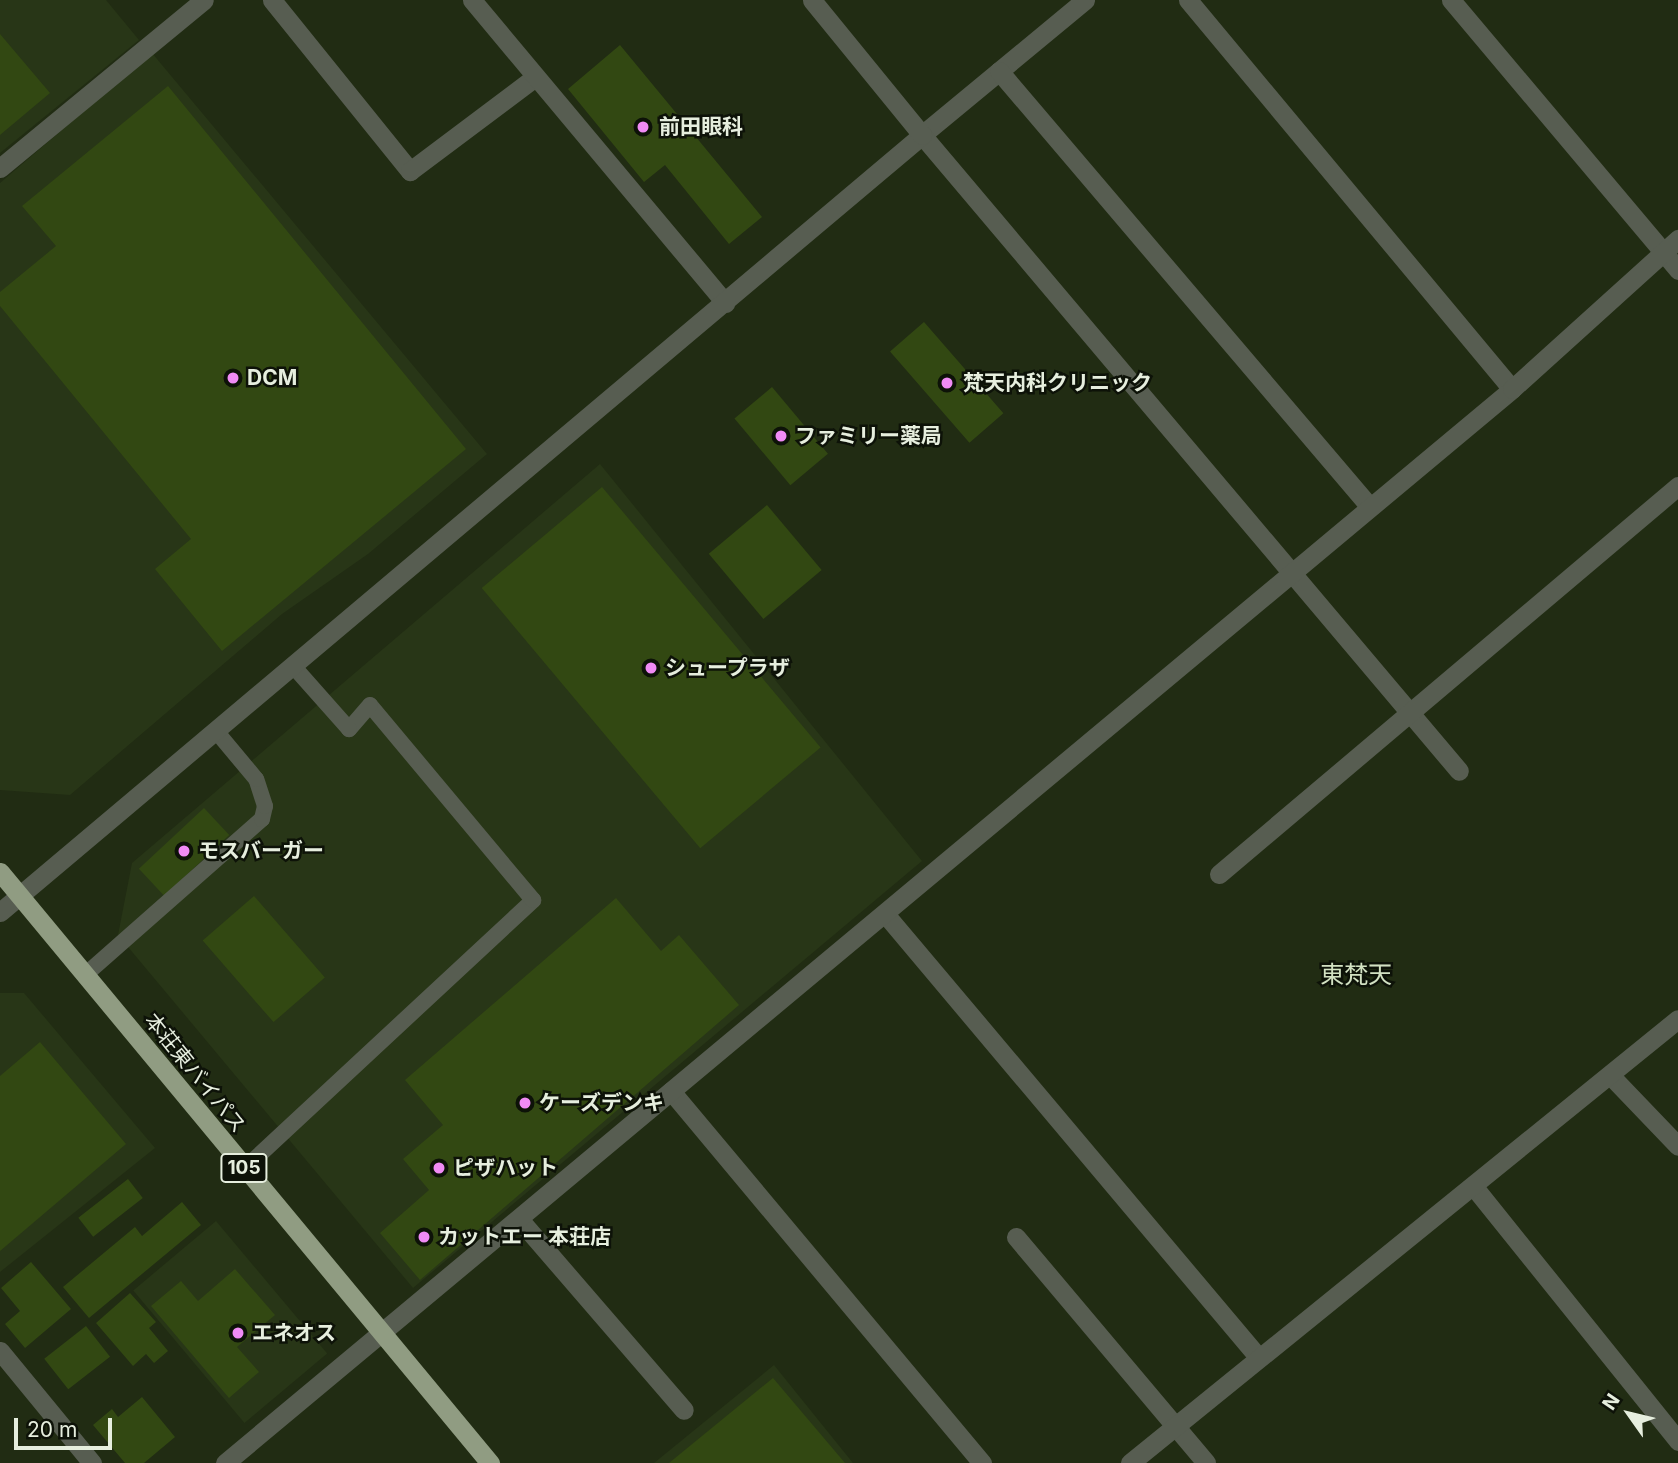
<!DOCTYPE html>
<meta charset="utf-8">
<style>
body{margin:0}
#map{position:relative;width:1678px;height:1463px;overflow:hidden;background:#212c13;font-family:Inter,"Noto Sans JP",sans-serif}
div>[style]{position:absolute}
.built>*{inset:0;background:#283617;transform-origin:0 0}
.building>*{inset:0;background:#324812;transform-origin:0 0}
.service>*{height:16px;margin:-8px;padding:0 8px;transform-origin:8px;border-radius:8px;background:#575d51}
.minor>*{height:19px;margin:-9.5px;padding:0 9.5px;transform-origin:9.5px;border-radius:9.5px;background:#575d51}
.tertiary>*{height:19px;margin:-9.5px;padding:0 9.5px;transform-origin:9.5px;border-radius:9.5px;background:#575d51}
.trunk>*{height:19px;margin:-9.5px;padding:0 9.5px;transform-origin:9.5px;border-radius:9.5px;background:#909c82}
.dots>*{width:19px;height:19px;translate:-50% -50%;box-sizing:border-box;border:4px solid #0d1208;border-radius:50%}
span{translate:-50% -50%;white-space:nowrap;text-align:center;line-height:1.15;-webkit-text-stroke:5px #0d1208;paint-order:stroke}
.shield-label span{padding:2px 5px;background:#0d1208;border:2px solid;border-radius:5px;-webkit-text-stroke-width:0}
.shield-label{font-size:19px;color:#e6eede;font-weight:700}
.poi-label{font-size:21px;color:#e6eede;font-weight:700}
.left{translate:0 -50%;text-align:left}
.street-label{font-size:21px;color:#e6eede}
.quarter-label{font-size:24px;color:#d2e1c2}
.north{position:absolute;left:1594px;top:1379px;width:70px;height:70px;-webkit-text-stroke:5px #0d1208;paint-order:stroke;rotate:304deg;font-size:19px;font-weight:700;line-height:28px;text-align:center;color:#e6eede}
.north::after{content:'';display:block;margin:auto;width:24px;height:32px;background:#e6eede;clip-path:polygon(50% 0,100% 100%,50% 72%,0 100%)}
.scale{position:absolute;left:14px;top:1418px;width:98px;height:32px;box-sizing:border-box;border:4px solid #e6eede;border-top:0;padding-left:9px;font-size:21px;line-height:24px;white-space:nowrap;color:#e6eede;-webkit-text-stroke:5px #0d1208;paint-order:stroke}
</style>
<div id="map">
<div class="built">
<div style="clip-path:polygon(0 0,106px 0,139px 40px,0 153px)"></div>
<div style="clip-path:polygon(152px 53px,487px 454px,368px 554px,282px 614px,70px 795px,0 790px,0 183px)"></div>
<div style="clip-path:polygon(600px 464px,922px 861px,413px 1288px,118px 935px,132px 863px)"></div>
<div style="clip-path:polygon(0 993px,24px 993px,155px 1148px,0 1272px)"></div>
<div style="left:216px;top:1221px;width:173px;height:108px;rotate:50deg"></div>
<div style="clip-path:polygon(774px 1365px,853px 1463px,654px 1463px)"></div>
</div>
<div class="building">
<div style="clip-path:polygon(0 34px,50px 93px,0 135px)"></div>
<div style="clip-path:polygon(620px 45px,762px 217px,729px 244px,665px 165px,644px 182px,568px 89px)"></div>
<div style="clip-path:polygon(168px 86px,466px 449px,222px 651px,155px 569px,191px 539px,0 306px,0 292px,56px 246px,22px 206px)"></div>
<div style="left:924px;top:322px;width:121px;height:45px;rotate:49deg"></div>
<div style="left:772px;top:387px;width:87px;height:49px;rotate:50deg"></div>
<div style="left:602px;top:487px;width:340px;height:157px;rotate:50deg"></div>
<div style="left:767px;top:505px;width:85px;height:76px;rotate:50deg"></div>
<div style="left:204px;top:808px;width:37px;height:89px;rotate:47deg"></div>
<div style="left:254px;top:896px;width:108px;height:68px;rotate:49deg"></div>
<div style="clip-path:polygon(616px 898px,661px 951px,679px 935px,739px 1005px,420px 1280px,380px 1233px,429px 1190px,403px 1159px,443px 1125px,405px 1080px)"></div>
<div style="clip-path:polygon(40px 1042px,126px 1144px,0 1251px,0 1076px)"></div>
<div style="left:128px;top:1179px;width:24px;height:63px;rotate:52deg"></div>
<div style="clip-path:polygon(182px 1202px,201px 1225px,89px 1318px,63px 1287px,135px 1227px,142px 1236px)"></div>
<div style="clip-path:polygon(31px 1262px,71px 1309px,25px 1348px,5px 1324px,20px 1311px,1px 1288px)"></div>
<div style="clip-path:polygon(235px 1269px,275px 1315px,237px 1347px,259px 1372px,229px 1398px,151px 1306px,181px 1281px,198px 1301px)"></div>
<div style="clip-path:polygon(130px 1293px,156px 1322px,149px 1328px,168px 1351px,154px 1363px,146px 1354px,133px 1366px,96px 1323px)"></div>
<div style="left:86px;top:1326px;width:39px;height:53px;rotate:52deg"></div>
<div style="clip-path:polygon(773px 1378px,845px 1463px,669px 1463px)"></div>
<div style="clip-path:polygon(142px 1397px,175px 1437px,144px 1463px,125px 1463px,93px 1425px,112px 1409px,118px 1417px)"></div>
</div>
<div class="service">
<div style="left:85px;top:975px;width:236px;rotate:-41.4deg"></div>
<div style="left:262px;top:819px;width:13px;rotate:-77deg"></div>
<div style="left:265px;top:806px;width:28px;rotate:-108deg"></div>
<div style="left:256px;top:779px;width:62px;rotate:-129.8deg"></div>
<div style="left:244px;top:1169px;width:395px;rotate:-42.9deg"></div>
<div style="left:533px;top:900px;width:254px;rotate:-129.9deg"></div>
<div style="left:370px;top:705px;width:32px;rotate:131deg"></div>
<div style="left:349px;top:729px;width:84px;rotate:-131.6deg"></div>
</div>
<div class="minor">
<div style="left:272px;top:0;width:220px;rotate:51.1deg"></div>
<div style="left:410px;top:171px;width:156px;rotate:-36.9deg"></div>
<div style="left:472px;top:0;width:395px;rotate:50.1deg"></div>
<div style="left:1085px;top:0;width:212px;rotate:140.4deg"></div>
<div style="left:922px;top:135px;width:832px;rotate:49.82deg"></div>
<div style="left:1188px;top:0;width:506px;rotate:50.21deg"></div>
<div style="left:1451px;top:0;width:353px;rotate:49.9deg"></div>
<div style="left:999px;top:71px;width:572px;rotate:49.6deg"></div>
<div style="left:0;top:168px;width:264px;rotate:-39.5deg"></div>
<div style="left:1219px;top:874px;width:601px;rotate:-40.21deg"></div>
<div style="left:886px;top:915px;width:579px;rotate:49.9deg"></div>
<div style="left:1610px;top:1075px;width:98px;rotate:46.2deg"></div>
<div style="left:671px;top:1091px;width:485px;rotate:50.1deg"></div>
<div style="left:1474px;top:1187px;width:326px;rotate:51.2deg"></div>
<div style="left:519px;top:1219px;width:252px;rotate:49.2deg"></div>
<div style="left:1016px;top:1237px;width:295px;rotate:49.9deg"></div>
<div style="left:0;top:1351px;width:145px;rotate:50.6deg"></div>
<div style="left:225px;top:1463px;width:1676px;rotate:-39.84deg"></div>
<div style="left:1512px;top:389px;width:224px;rotate:-42.1deg"></div>
<div style="left:1130px;top:1463px;width:705px;rotate:-39.02deg"></div>
</div>
<div class="tertiary">
<div style="left:0;top:912px;width:1206px;rotate:-40.12deg"></div>
<div style="left:922px;top:135px;width:174px;rotate:-129.2deg"></div>
</div>
<div class="trunk">
<div style="left:0;top:872px;width:768px;rotate:50.34deg"></div>
</div>
<div class="dots">
<div style="left:643px;top:127px;background:#f08bf5"></div>
<div style="left:233px;top:378px;background:#f08bf5"></div>
<div style="left:947px;top:383px;background:#f08bf5"></div>
<div style="left:781px;top:436px;background:#f08bf5"></div>
<div style="left:651px;top:668px;background:#f08bf5"></div>
<div style="left:184px;top:851px;background:#f08bf5"></div>
<div style="left:525px;top:1103px;background:#f08bf5"></div>
<div style="left:439px;top:1168px;background:#f08bf5"></div>
<div style="left:424px;top:1237px;background:#f08bf5"></div>
<div style="left:238px;top:1333px;background:#f08bf5"></div>
</div>
<div class="shield-label">
<span style="left:244px;top:1168px">105</span>
</div>
<div class="poi-label">
<span class="left" style="left:659px;top:127px">前田眼科</span>
<span class="left" style="left:247px;top:378px">DCM</span>
<span class="left" style="left:963px;top:383px">梵天内科クリニック</span>
<span class="left" style="left:795px;top:436px">ファミリー薬局</span>
<span class="left" style="left:665px;top:668px">シュープラザ</span>
<span class="left" style="left:198px;top:851px">モスバーガー</span>
<span class="left" style="left:539px;top:1103px">ケーズデンキ</span>
<span class="left" style="left:453px;top:1168px">ピザハット</span>
<span class="left" style="left:438px;top:1237px">カットエー 本荘店</span>
<span class="left" style="left:252px;top:1333px">エネオス</span>
</div>
<div class="street-label">
<span style="left:195px;top:1073px;rotate:51deg">本荘東バイパス</span>
</div>
<div class="quarter-label">
<span style="left:1356px;top:975px">東梵天</span>
</div>
<div class="north">N</div>
<div class="scale">20 m</div>
</div>
